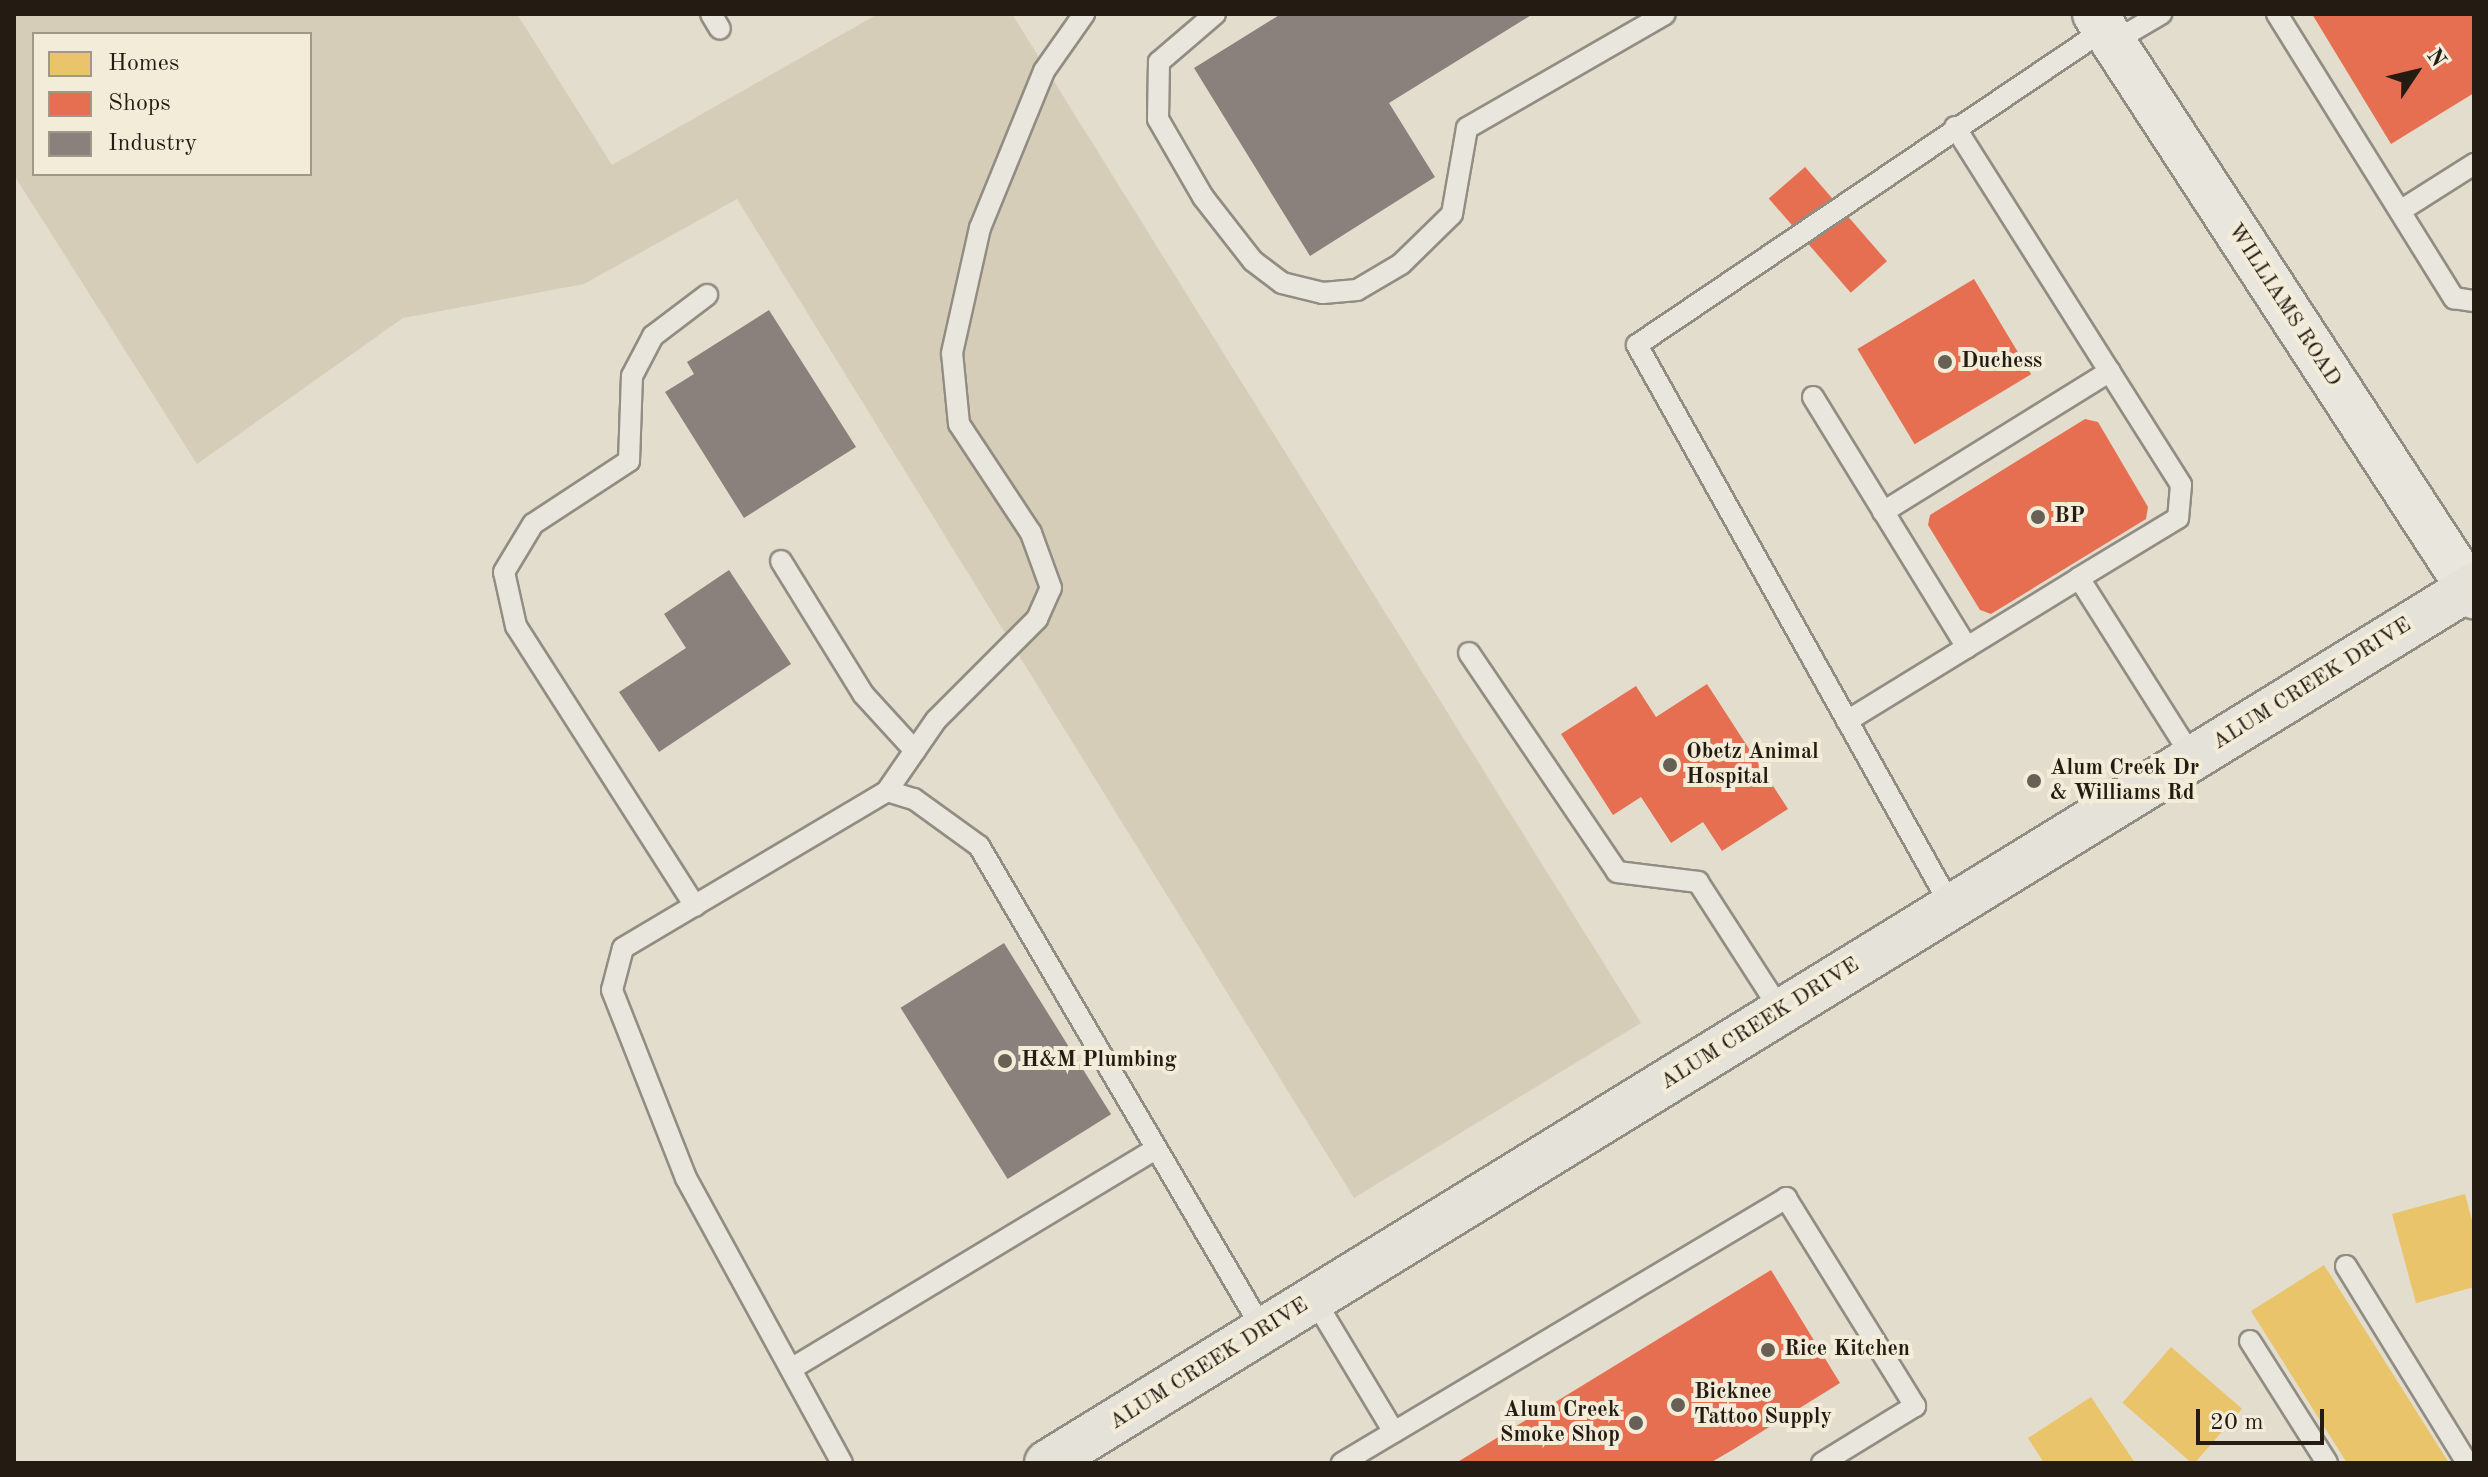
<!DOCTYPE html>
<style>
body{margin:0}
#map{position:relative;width:2488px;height:1477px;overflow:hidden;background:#e3ddcd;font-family:"Old Standard TT",serif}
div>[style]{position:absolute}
.green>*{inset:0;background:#d5cdb8}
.homes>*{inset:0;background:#e9c46a;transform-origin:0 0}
.shops>*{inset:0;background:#e76f51;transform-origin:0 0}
.industry>*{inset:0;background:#8a817c;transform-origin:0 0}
.roads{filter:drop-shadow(2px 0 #928d83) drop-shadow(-2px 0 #928d83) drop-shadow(0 2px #928d83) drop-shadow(0 -2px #928d83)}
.service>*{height:20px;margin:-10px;padding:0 10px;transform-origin:10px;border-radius:10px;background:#e9e6de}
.secondary>*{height:44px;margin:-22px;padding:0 22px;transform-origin:22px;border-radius:22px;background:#e9e6de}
.primary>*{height:44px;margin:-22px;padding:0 22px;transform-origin:22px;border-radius:22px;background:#e5e2d9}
.dots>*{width:22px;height:22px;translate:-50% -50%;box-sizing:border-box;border:4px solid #f2ecd9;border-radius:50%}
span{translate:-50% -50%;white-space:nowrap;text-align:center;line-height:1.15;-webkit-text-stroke:8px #f2ecd9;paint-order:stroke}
.street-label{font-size:22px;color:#241c13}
.poi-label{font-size:22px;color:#241c13;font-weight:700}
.left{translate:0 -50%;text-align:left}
.right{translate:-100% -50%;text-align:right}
.frame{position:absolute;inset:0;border:16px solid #241c13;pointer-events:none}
.legend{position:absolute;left:32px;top:32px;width:280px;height:144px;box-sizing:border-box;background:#f2ecd9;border:2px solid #a0998a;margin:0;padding:10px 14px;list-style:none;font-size:24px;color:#241c13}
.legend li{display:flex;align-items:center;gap:16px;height:40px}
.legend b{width:40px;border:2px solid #a0998a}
.north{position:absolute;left:2376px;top:32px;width:80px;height:80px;-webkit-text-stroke:6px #f2ecd9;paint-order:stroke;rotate:55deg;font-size:22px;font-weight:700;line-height:32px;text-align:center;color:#241c13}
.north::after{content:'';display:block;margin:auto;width:28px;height:36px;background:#241c13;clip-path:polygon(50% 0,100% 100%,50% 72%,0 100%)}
.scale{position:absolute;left:2196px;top:1409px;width:128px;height:36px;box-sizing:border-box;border:4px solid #241c13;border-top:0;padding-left:10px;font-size:24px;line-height:28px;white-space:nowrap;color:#241c13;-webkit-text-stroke:6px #f2ecd9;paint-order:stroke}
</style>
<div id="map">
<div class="green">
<div style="clip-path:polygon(evenodd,14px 14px,517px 14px,612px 165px,878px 14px,1012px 14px,1641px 1023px,1354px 1198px,737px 199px,584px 284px,403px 318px,197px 464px,14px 175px,14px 14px,34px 34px,310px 34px,310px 174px,34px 174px,34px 34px)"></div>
</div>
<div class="homes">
<div style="clip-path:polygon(2465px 1194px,2474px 1228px,2474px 1287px,2416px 1303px,2392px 1214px)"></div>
<div style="clip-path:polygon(2324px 1265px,2449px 1463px,2347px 1463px,2251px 1311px)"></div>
<div style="left:2171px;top:1347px;width:94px;height:74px;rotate:41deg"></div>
<div style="clip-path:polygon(2091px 1397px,2135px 1463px,2044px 1463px,2028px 1438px)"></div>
</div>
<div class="shops">
<div style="clip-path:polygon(2312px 14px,2474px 14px,2474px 93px,2391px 144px)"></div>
<div style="left:1805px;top:167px;width:125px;height:48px;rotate:49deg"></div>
<div style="left:1974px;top:279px;width:111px;height:136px;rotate:59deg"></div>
<div style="clip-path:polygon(2085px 419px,2098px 422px,2148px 507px,2146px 519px,1991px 614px,1980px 610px,1928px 525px,1930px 515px)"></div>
<div style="clip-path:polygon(1707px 684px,1788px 809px,1722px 851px,1703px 822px,1671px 843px,1641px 797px,1613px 815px,1561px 734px,1636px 686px,1656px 717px)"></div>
<div style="clip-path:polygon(1771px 1270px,1840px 1383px,1734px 1449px,1710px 1463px,1456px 1463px)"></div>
</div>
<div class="industry">
<div style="clip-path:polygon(1281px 14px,1533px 14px,1389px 103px,1435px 177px,1310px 256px,1194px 68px)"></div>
<div style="clip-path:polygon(769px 310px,856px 447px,744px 518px,665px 392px,694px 374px,687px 362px)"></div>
<div style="clip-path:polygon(729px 570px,791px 664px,659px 752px,619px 692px,686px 648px,664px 614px)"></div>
<div style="left:1004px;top:943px;width:202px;height:122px;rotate:58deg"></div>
</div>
<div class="roads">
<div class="service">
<div style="left:711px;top:14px;width:17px;rotate:59deg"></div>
<div style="left:1215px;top:14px;width:74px;rotate:139.4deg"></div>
<div style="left:1159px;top:62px;width:57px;rotate:91deg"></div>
<div style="left:1158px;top:119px;width:90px;rotate:60deg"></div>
<div style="left:1203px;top:197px;width:81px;rotate:52deg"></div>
<div style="left:1253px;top:261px;width:36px;rotate:37deg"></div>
<div style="left:1282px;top:283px;width:42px;rotate:13.7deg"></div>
<div style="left:1323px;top:293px;width:34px;rotate:-5deg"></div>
<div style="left:1357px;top:290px;width:51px;rotate:-30.6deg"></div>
<div style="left:1401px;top:264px;width:71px;rotate:-44.4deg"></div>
<div style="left:1452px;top:214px;width:87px;rotate:-80.1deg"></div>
<div style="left:1467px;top:128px;width:228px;rotate:-29.9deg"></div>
<div style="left:2277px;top:14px;width:335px;rotate:58.1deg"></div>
<div style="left:2454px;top:298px;width:20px;rotate:9deg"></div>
<div style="left:2113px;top:42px;width:56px;rotate:-30.3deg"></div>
<div style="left:1955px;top:127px;width:423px;rotate:57.7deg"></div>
<div style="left:2181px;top:485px;width:33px;rotate:95deg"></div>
<div style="left:2178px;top:518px;width:116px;rotate:148.8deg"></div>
<div style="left:2400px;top:211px;width:88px;rotate:-32.4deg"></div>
<div style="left:1813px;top:397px;width:294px;rotate:58.4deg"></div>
<div style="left:1883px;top:512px;width:267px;rotate:-31.8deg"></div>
<div style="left:781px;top:561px;width:156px;rotate:58.3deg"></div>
<div style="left:863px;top:694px;width:77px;rotate:47.6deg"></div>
<div style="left:1469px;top:653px;width:264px;rotate:55.9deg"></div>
<div style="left:1617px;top:872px;width:82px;rotate:7deg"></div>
<div style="left:1698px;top:882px;width:153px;rotate:57.2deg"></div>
<div style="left:1847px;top:721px;width:273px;rotate:-31.6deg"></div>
<div style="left:2079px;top:578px;width:213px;rotate:57.7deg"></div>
<div style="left:887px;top:791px;width:86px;rotate:-55.4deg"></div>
<div style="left:936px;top:720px;width:143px;rotate:-45deg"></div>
<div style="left:1037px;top:619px;width:34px;rotate:-66deg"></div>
<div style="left:1051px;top:588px;width:59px;rotate:-110deg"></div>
<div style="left:1031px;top:533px;width:131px;rotate:-123.4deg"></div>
<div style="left:959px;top:424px;width:71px;rotate:-95.6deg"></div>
<div style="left:952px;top:353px;width:128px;rotate:-77.4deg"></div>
<div style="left:980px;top:228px;width:170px;rotate:-67.8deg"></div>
<div style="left:1044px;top:71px;width:70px;rotate:-54.9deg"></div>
<div style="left:695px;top:906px;width:332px;rotate:-122.6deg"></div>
<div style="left:516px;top:626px;width:55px;rotate:-102.5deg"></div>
<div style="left:504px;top:572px;width:56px;rotate:-58.9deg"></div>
<div style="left:533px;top:524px;width:115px;rotate:-33.3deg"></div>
<div style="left:629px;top:461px;width:85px;rotate:-88deg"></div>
<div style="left:632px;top:376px;width:45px;rotate:-62.3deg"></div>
<div style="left:653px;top:336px;width:68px;rotate:-37.2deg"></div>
<div style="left:1951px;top:906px;width:643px;rotate:-119.24deg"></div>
<div style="left:1637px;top:345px;width:565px;rotate:-34.03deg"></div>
<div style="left:2346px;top:1266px;width:231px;rotate:58.4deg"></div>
<div style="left:1314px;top:1299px;width:155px;rotate:59deg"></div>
<div style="left:1394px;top:1432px;width:61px;rotate:149.2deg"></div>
<div style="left:2250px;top:1341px;width:144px;rotate:57.7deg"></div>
<div style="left:791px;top:1369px;width:426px;rotate:-31.1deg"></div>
<div style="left:1394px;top:1432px;width:457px;rotate:-30.8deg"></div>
<div style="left:1786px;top:1198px;width:245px;rotate:58.2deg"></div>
<div style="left:1915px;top:1406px;width:109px;rotate:148.5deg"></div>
<div style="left:842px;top:1463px;width:325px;rotate:-118.7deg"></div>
<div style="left:686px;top:1178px;width:202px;rotate:-111.5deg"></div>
<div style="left:612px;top:990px;width:43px;rotate:-75.3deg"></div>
<div style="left:623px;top:948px;width:307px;rotate:-30.7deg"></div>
<div style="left:887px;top:791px;width:28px;rotate:17deg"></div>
<div style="left:914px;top:799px;width:80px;rotate:35.9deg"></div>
<div style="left:979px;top:846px;width:561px;rotate:59.6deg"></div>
</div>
<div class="secondary">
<div style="left:2095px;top:14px;width:695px;rotate:56.93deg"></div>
</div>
<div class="primary">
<div style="left:1047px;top:1463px;width:1675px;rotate:-31.6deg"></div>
</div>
</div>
<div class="dots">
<div style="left:1945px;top:362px;background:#676054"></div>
<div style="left:2038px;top:517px;background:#676054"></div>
<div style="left:1670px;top:765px;background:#676054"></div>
<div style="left:2034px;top:781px;background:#676054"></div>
<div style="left:1005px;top:1061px;background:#676054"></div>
<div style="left:1768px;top:1350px;background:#676054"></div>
<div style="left:1678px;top:1405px;background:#676054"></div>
<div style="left:1636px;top:1423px;background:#676054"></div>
</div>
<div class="street-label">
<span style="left:2284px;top:305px;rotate:57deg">WILLIAMS ROAD</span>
<span style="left:2312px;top:684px;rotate:-32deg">ALUM CREEK DRIVE</span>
<span style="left:1760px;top:1024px;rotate:-32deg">ALUM CREEK DRIVE</span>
<span style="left:1209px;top:1364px;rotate:-32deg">ALUM CREEK DRIVE</span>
</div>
<div class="poi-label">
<span class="left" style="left:1961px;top:362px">Duchess</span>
<span class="left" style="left:2054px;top:517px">BP</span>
<span class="left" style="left:1686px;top:765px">Obetz Animal<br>Hospital</span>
<span class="left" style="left:2050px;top:781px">Alum Creek Dr<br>&amp; Williams Rd</span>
<span class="left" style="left:1021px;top:1061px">H&amp;M Plumbing</span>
<span class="left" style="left:1784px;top:1350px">Rice Kitchen</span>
<span class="left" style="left:1694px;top:1405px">Bicknee<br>Tattoo Supply</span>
<span class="right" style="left:1620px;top:1423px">Alum Creek<br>Smoke Shop</span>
</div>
<div class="frame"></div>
<ul class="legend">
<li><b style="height:22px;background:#e9c46a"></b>Homes</li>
<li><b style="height:22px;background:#e76f51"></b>Shops</li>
<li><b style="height:22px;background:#8a817c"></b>Industry</li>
</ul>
<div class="north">N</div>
<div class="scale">20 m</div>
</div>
